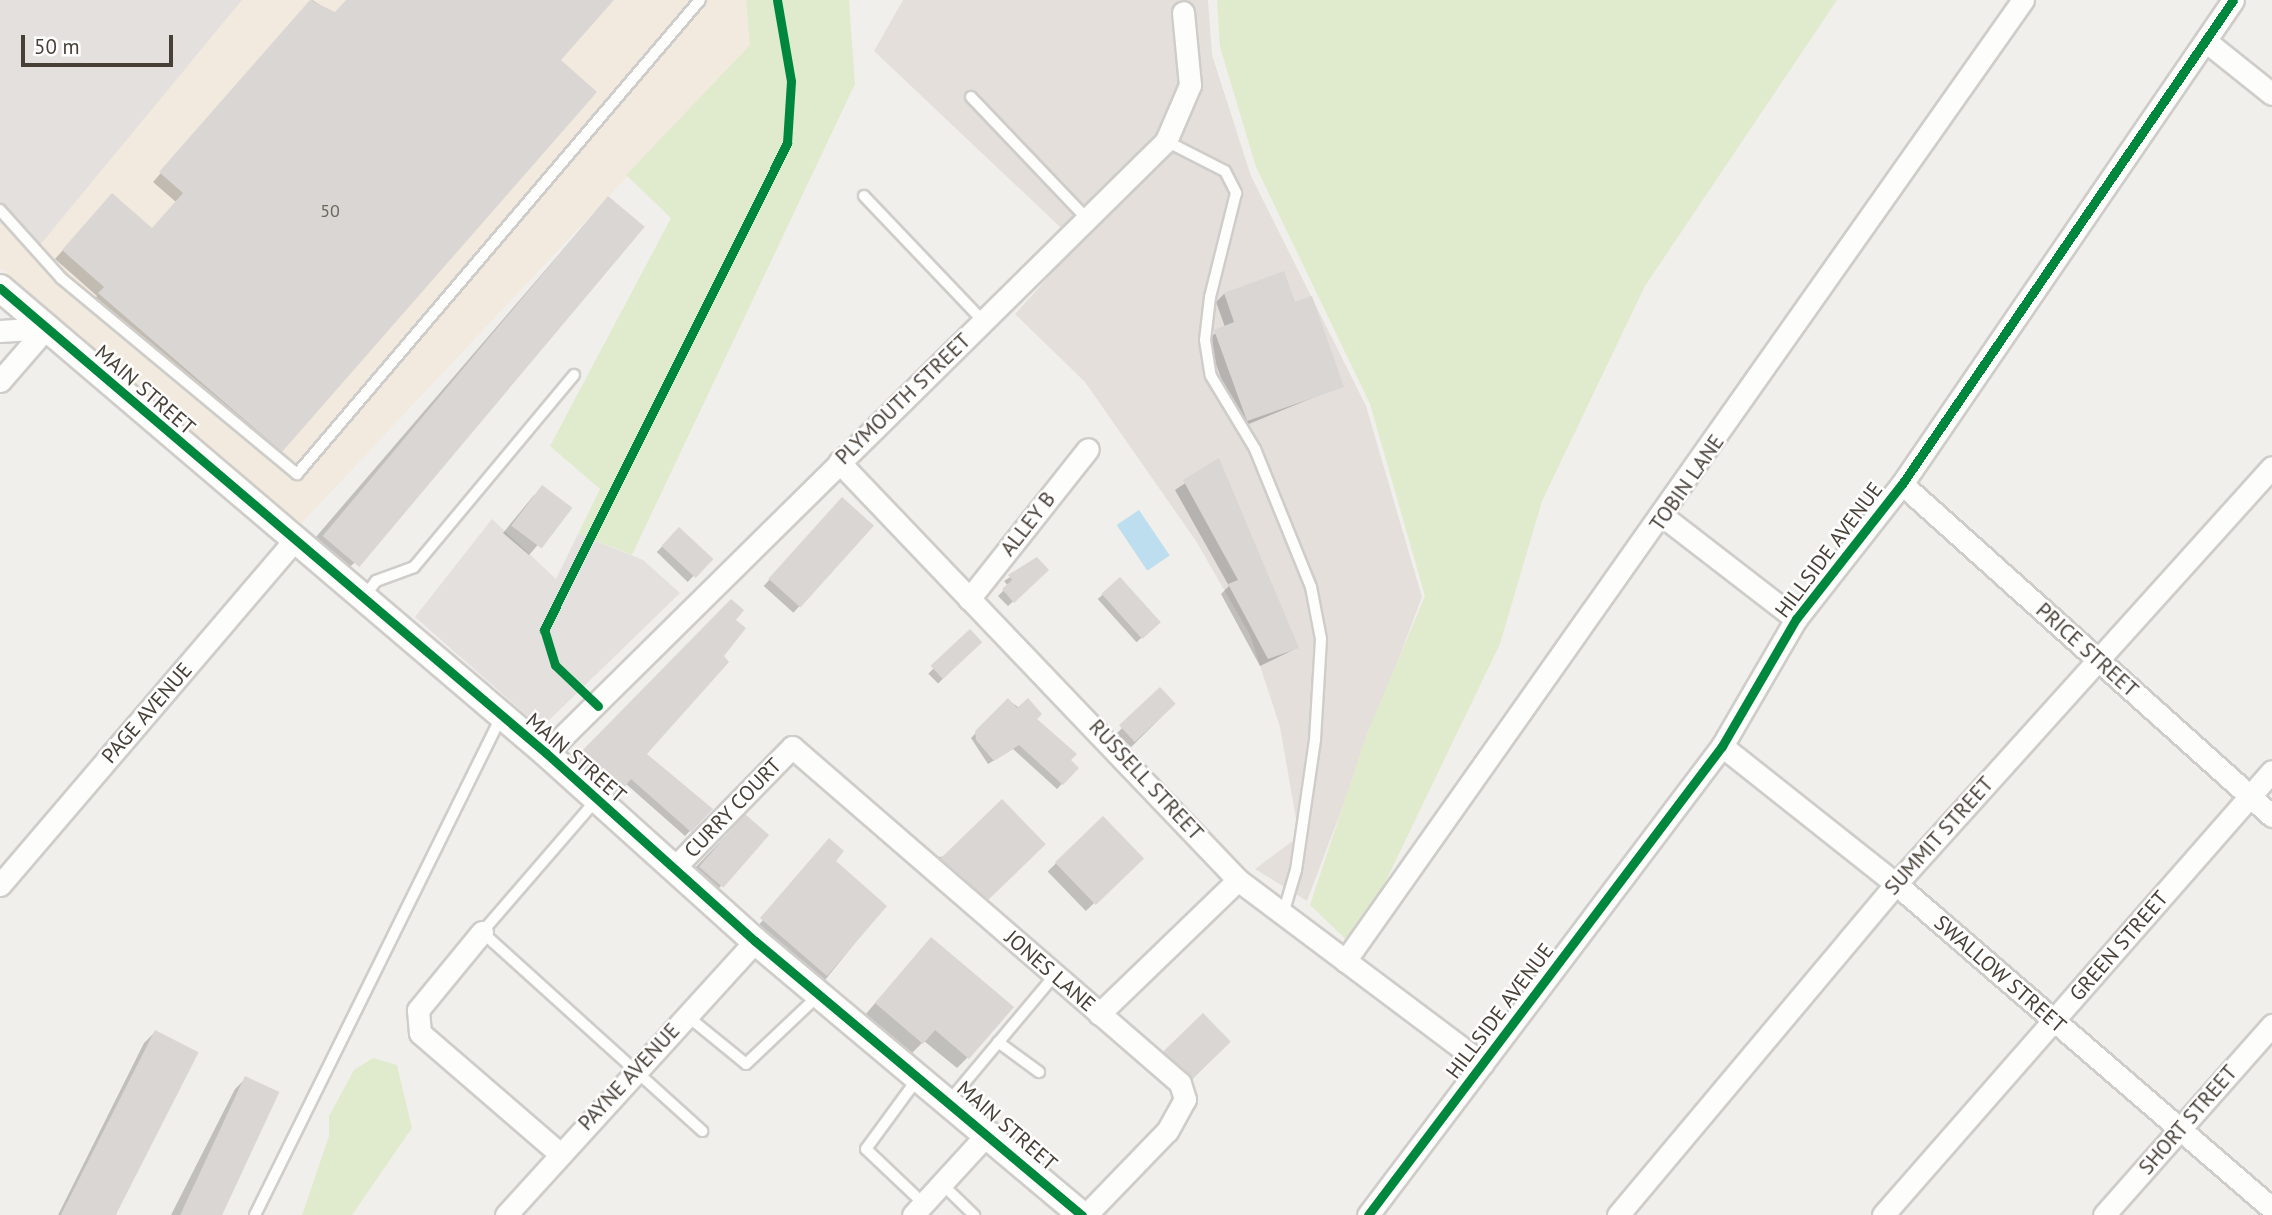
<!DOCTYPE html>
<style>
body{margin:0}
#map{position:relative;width:2272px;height:1215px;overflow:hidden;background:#f1efec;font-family:"PT Sans",sans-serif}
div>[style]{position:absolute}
.commercial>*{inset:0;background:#f3eadf}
.industrial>*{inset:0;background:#e4dfdb}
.green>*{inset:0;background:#e0ebcd}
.parking>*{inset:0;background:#e3e0dd}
.water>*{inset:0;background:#bddeee;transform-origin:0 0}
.shadow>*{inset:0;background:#0003;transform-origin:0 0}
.building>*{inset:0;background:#d9d6d3;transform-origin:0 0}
.roads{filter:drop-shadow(2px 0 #cfcdc9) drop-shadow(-2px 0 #cfcdc9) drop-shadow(0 2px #cfcdc9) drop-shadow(0 -2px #cfcdc9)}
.service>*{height:10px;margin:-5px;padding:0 5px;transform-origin:5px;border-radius:5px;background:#fdfdfc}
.minor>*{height:21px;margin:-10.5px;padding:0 10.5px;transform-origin:10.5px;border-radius:10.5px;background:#fdfdfc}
.tertiary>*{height:26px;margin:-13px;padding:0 13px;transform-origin:13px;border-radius:13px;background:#fdfdfc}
.cycleway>*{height:9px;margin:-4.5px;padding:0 4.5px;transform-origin:4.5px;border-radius:4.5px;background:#00873e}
span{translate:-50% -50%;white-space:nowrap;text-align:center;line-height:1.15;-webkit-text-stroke:5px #fff;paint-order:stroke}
.number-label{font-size:18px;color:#6e6760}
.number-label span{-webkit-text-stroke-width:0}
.street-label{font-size:21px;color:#484037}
.scale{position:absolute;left:21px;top:35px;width:152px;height:32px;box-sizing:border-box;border:4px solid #484037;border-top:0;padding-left:9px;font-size:21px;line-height:24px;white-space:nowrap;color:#484037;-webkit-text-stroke:5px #fff;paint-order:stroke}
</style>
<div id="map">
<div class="commercial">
<div style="clip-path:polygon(0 0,746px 0,751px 45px,299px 526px,0 268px)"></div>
</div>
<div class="industrial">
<div style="clip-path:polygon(903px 0,1208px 0,1212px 55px,1251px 176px,1366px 406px,1422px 597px,1307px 901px,1255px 869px,1299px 836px,1280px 727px,1250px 635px,1196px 541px,1085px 382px,1015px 314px,1078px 244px,874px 51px)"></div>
</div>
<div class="green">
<div style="clip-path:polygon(746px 0,849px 0,855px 84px,632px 555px,578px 534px,600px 489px,550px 446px,671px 218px,626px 175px,750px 45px)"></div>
<div style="clip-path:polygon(1217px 0,1837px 0,1645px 286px,1542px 501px,1500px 644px,1354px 947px,1310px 905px,1366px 736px,1425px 596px,1370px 404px,1256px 167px,1220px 47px)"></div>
<div style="clip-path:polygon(373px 1058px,397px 1065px,412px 1128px,352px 1215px,302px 1215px,329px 1136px,329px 1116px,354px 1070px)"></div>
</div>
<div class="parking">
<div style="clip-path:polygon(0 0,242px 0,35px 251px,0 220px)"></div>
<div style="clip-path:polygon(492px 519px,556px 579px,578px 534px,643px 560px,680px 593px,541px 728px,415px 617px)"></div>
</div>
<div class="water">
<div style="left:1139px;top:510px;width:55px;height:27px;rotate:56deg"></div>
</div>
<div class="shadow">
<div style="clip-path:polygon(312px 0,335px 14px,347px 0,612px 0,558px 61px,273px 458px,92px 302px,97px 296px,55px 259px,104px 204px,152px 230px,176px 202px,153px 182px)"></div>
<div style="clip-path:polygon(597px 210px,354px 563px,343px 574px,309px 545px)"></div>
<div style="clip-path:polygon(1224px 294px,1294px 304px,1342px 386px,1239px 428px,1207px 339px,1225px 327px,1216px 302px)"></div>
<div style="clip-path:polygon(1218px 461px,1297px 648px,1260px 666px,1221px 594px,1229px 586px,1175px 490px)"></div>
<div style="clip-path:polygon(534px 495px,569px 509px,529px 555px,503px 533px)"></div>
<div style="left:842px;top:499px;width:40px;height:117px;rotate:42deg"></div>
<div style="left:679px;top:529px;width:43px;height:32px;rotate:44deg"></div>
<div style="clip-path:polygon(1037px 560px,1047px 570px,1008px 606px,998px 596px,1008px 586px,1004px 581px)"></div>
<div style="left:1120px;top:579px;width:58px;height:30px;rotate:48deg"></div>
<div style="clip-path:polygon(731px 601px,645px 754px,711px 809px,685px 836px,625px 783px,611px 799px,571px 764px)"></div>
<div style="left:970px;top:632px;width:14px;height:59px;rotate:45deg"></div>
<div style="left:1160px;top:690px;width:20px;height:61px;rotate:45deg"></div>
<div style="clip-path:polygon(1008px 700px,1035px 719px,1077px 768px,1057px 789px,1013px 749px,988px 764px,971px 738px)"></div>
<div style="clip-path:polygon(745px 816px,721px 886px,713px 894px,690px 873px)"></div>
<div style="left:1103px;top:818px;width:55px;height:77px;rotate:46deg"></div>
<div style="clip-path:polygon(1043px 844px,976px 909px,928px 868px,939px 857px)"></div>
<div style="left:818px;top:852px;width:86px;height:103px;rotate:39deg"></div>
<div style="clip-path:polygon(920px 951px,968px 1057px,957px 1068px,924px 1041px,911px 1054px,865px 1015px)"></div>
<div style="left:1203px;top:1016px;width:37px;height:64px;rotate:45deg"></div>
<div style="clip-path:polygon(155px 1032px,116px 1215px,58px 1215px,144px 1043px)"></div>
<div style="clip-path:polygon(246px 1078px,215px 1215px,171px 1215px,235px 1089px)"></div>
</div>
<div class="building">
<div style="clip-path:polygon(310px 0,335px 12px,346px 0,614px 0,561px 60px,597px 92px,282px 452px,98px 293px,104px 287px,62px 250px,112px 193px,152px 228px,183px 193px,159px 172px)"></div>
<div style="left:608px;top:196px;width:48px;height:444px;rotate:40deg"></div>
<div style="clip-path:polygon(1284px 271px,1295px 302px,1312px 296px,1344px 387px,1247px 421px,1214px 330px,1234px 322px,1224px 293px)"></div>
<div style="clip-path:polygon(1219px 458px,1299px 648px,1268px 659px,1228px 584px,1238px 580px,1183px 480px)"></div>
<div style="left:542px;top:485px;width:38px;height:51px;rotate:37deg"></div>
<div style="left:842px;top:497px;width:43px;height:110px;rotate:42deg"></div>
<div style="left:679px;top:527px;width:47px;height:26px;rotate:43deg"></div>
<div style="clip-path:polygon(1037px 557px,1049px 570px,1014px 603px,1002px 589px,1012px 580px,1008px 575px)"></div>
<div style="left:1120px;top:577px;width:61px;height:25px;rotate:48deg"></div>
<div style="clip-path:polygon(731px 599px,744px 610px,736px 620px,746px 628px,724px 656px,729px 662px,647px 754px,713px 809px,691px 832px,631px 779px,617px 796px,575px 758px)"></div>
<div style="left:970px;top:629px;width:18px;height:54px;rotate:47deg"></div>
<div style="left:1160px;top:687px;width:23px;height:56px;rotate:47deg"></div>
<div style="clip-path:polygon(1008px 698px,1017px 708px,1028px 698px,1042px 714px,1037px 719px,1077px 754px,1071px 760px,1079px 768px,1063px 785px,1019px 745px,994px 761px,976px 740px,975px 731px)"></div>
<div style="left:1002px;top:799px;width:63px;height:86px;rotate:46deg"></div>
<div style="left:745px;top:814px;width:32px;height:70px;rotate:41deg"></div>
<div style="left:1103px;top:816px;width:59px;height:67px;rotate:46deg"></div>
<div style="clip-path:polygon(829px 838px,844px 851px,836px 861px,887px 906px,827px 976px,760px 918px)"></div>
<div style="clip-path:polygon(931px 937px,1014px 1007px,969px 1059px,935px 1030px,923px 1044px,875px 1003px)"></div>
<div style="left:1203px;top:1013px;width:40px;height:55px;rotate:46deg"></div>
<div style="left:155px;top:1030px;width:49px;height:207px;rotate:27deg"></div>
<div style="left:245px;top:1076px;width:38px;height:156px;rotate:25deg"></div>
</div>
<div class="roads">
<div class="service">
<div style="left:971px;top:97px;width:168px;rotate:46.4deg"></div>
<div style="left:1166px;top:141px;width:66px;rotate:27deg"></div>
<div style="left:1225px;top:171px;width:25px;rotate:63deg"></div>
<div style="left:1236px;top:193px;width:107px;rotate:104deg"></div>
<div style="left:1210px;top:297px;width:43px;rotate:96.6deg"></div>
<div style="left:1205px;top:340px;width:36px;rotate:81deg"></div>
<div style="left:1211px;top:376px;width:85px;rotate:58.9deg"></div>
<div style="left:1255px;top:449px;width:149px;rotate:67.9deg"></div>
<div style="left:1311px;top:587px;width:53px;rotate:79.1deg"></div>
<div style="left:1321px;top:639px;width:101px;rotate:93.4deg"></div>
<div style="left:1315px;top:740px;width:131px;rotate:98.3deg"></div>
<div style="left:1296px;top:870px;width:46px;rotate:106.5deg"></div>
<div style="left:864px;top:196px;width:173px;rotate:46.4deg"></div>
<div style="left:0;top:210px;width:91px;rotate:48.1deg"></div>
<div style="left:61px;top:278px;width:307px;rotate:39.7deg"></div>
<div style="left:297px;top:474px;width:622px;rotate:-49.63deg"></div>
<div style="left:364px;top:597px;width:20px;rotate:-53deg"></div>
<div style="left:376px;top:581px;width:40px;rotate:-20.2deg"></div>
<div style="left:414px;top:567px;width:250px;rotate:-50.2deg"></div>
<div style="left:597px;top:799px;width:176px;rotate:130.8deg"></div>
<div style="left:482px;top:932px;width:297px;rotate:42.1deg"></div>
<div style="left:686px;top:1015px;width:77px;rotate:39.2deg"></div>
<div style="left:746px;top:1064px;width:99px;rotate:-43.4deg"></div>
<div style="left:998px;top:1042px;width:51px;rotate:36.2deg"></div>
<div style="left:918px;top:1078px;width:88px;rotate:126.2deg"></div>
<div style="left:866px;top:1149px;width:79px;rotate:43.5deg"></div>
<div style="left:950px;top:1100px;width:163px;rotate:-50deg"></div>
<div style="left:942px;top:1184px;width:45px;rotate:44.1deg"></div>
<div style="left:255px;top:1215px;width:555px;rotate:-63.71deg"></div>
</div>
<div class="minor">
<div style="left:2207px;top:42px;width:83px;rotate:38.7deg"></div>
<div style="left:0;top:331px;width:46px;rotate:-3.7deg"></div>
<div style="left:0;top:381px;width:70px;rotate:-49deg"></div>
<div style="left:839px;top:462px;width:578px;rotate:46.33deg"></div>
<div style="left:1238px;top:880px;width:306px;rotate:36.9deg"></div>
<div style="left:1902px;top:484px;width:497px;rotate:41.9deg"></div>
<div style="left:1664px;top:517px;width:167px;rotate:37.7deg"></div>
<div style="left:969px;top:599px;width:191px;rotate:-51.6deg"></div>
<div style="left:1722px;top:746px;width:222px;rotate:38.4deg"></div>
<div style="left:1896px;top:884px;width:497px;rotate:40.8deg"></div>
<div style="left:546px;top:753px;width:871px;rotate:-44.63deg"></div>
<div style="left:1166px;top:141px;width:61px;rotate:-66.8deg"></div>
<div style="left:1190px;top:85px;width:73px;rotate:-95.5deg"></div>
<div style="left:674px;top:868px;width:169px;rotate:-45.7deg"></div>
<div style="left:792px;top:747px;width:513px;rotate:40.89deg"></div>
<div style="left:1180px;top:1083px;width:17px;rotate:73deg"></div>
<div style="left:1185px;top:1099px;width:37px;rotate:119deg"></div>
<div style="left:1167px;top:1131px;width:117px;rotate:134deg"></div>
<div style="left:0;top:885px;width:453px;rotate:-49.5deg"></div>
<div style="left:482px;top:932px;width:101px;rotate:129.4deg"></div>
<div style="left:418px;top:1010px;width:23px;rotate:85deg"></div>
<div style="left:420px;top:1033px;width:184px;rotate:40.8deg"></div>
<div style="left:1345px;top:961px;width:1176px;rotate:-54.8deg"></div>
<div style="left:1099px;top:1014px;width:193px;rotate:-44deg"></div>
<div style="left:506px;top:1215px;width:370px;rotate:-47.7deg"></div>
<div style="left:913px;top:1215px;width:113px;rotate:-47.5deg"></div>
<div style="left:1368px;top:1215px;width:588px;rotate:-52.95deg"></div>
<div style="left:1722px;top:746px;width:147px;rotate:-59.8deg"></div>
<div style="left:1796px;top:619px;width:172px;rotate:-51.9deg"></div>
<div style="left:1902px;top:484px;width:586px;rotate:-55.63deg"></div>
<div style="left:1618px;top:1215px;width:432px;rotate:-50deg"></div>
<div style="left:1896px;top:884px;width:561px;rotate:-47.96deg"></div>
<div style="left:1883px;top:1215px;width:590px;rotate:-48.78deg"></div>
<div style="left:2104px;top:1215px;width:254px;rotate:-48.5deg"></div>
</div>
<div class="tertiary">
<div style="left:0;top:288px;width:717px;rotate:40.42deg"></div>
<div style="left:546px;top:753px;width:281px;rotate:42deg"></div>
<div style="left:755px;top:941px;width:427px;rotate:40deg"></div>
</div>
</div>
<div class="cycleway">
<div style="left:0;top:288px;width:717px;rotate:40.42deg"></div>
<div style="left:546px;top:753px;width:281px;rotate:42deg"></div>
<div style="left:755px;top:941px;width:427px;rotate:40deg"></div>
<div style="left:598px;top:706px;width:59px;rotate:-136.4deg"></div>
<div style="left:555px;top:665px;width:37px;rotate:-107deg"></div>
<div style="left:544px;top:630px;width:544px;rotate:-63.48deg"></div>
<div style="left:787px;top:143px;width:62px;rotate:-86.3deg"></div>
<div style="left:791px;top:81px;width:82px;rotate:-99.8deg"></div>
<div style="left:1368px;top:1215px;width:588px;rotate:-52.95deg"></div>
<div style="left:1722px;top:746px;width:147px;rotate:-59.8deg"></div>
<div style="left:1796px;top:619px;width:172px;rotate:-51.9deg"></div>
<div style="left:1902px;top:484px;width:586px;rotate:-55.63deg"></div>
</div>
<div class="number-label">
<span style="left:330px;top:211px">50</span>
</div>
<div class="street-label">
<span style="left:145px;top:390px;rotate:41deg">MAIN STREET</span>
<span style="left:903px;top:399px;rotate:-44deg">PLYMOUTH STREET</span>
<span style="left:1687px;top:483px;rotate:-55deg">TOBIN LANE</span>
<span style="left:1028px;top:524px;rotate:-52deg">ALLEY B</span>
<span style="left:1829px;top:550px;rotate:-53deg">HILLSIDE AVENUE</span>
<span style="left:2087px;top:650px;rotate:42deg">PRICE STREET</span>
<span style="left:147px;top:713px;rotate:-49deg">PAGE AVENUE</span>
<span style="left:576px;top:758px;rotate:41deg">MAIN STREET</span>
<span style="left:1146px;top:780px;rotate:47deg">RUSSELL STREET</span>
<span style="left:733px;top:808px;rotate:-46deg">CURRY COURT</span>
<span style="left:1939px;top:836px;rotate:-48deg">SUMMIT STREET</span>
<span style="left:2119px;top:946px;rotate:-49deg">GREEN STREET</span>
<span style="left:1050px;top:971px;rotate:41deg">JONES LANE</span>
<span style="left:2000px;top:974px;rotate:41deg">SWALLOW STREET</span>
<span style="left:1500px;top:1011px;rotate:-53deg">HILLSIDE AVENUE</span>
<span style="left:629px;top:1077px;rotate:-47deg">PAYNE AVENUE</span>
<span style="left:2188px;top:1120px;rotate:-49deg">SHORT STREET</span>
<span style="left:1007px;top:1126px;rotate:41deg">MAIN STREET</span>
</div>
<div class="scale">50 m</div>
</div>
